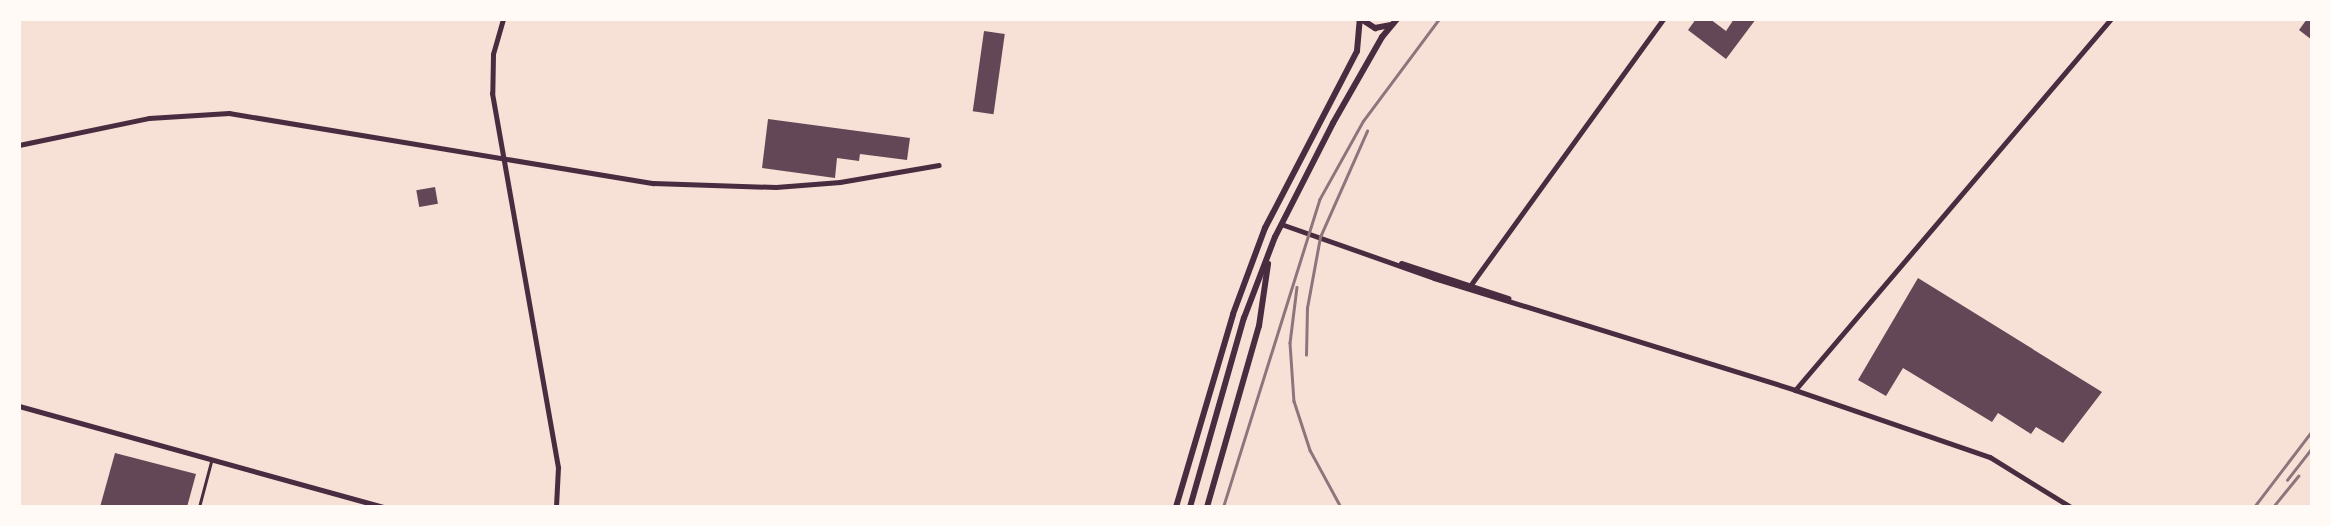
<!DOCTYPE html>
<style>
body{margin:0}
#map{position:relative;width:2331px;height:526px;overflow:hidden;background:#f7e1d7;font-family:Rubik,sans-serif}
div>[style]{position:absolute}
.building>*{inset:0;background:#644757;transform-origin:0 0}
.service>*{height:2.5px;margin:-1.25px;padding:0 1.25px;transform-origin:1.25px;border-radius:1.25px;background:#4a2c40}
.minor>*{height:4.5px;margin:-2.25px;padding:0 2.25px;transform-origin:2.25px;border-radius:2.25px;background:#4a2c40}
.tertiary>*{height:5px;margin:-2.5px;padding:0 2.5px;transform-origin:2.5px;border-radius:2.5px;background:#4a2c40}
.secondary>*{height:6px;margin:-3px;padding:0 3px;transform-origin:3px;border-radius:3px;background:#4a2c40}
.rail>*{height:2.5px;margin:-1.25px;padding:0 1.25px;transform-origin:1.25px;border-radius:1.25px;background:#8f747c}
span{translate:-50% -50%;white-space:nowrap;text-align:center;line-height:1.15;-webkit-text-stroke:7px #fffaf5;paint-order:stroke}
.frame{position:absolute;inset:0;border:21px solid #fffaf5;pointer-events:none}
</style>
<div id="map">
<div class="building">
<div style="clip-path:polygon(1696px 19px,1710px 19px,1726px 31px,1734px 19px,1756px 19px,1726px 59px,1688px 30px)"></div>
<div style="clip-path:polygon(2307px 19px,2312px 19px,2312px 40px,2299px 30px)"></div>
<div style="left:984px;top:31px;width:21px;height:81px;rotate:8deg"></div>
<div style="clip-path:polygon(768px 119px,910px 138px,907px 160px,860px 154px,859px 161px,837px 158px,835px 178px,762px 168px)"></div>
<div style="left:435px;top:187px;width:17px;height:19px;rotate:80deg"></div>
<div style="clip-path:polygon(1918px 278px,2102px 392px,2063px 443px,2036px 427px,2031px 434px,1998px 413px,1992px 422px,1903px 368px,1886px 396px,1858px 380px)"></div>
<div style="clip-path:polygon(115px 453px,196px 474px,187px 507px,100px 507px)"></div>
</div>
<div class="service">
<div style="left:199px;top:507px;width:47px;rotate:-75.1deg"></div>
</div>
<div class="minor">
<div style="left:19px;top:145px;width:133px;rotate:-11.7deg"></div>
<div style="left:149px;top:118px;width:80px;rotate:-3.6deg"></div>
<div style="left:229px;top:113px;width:430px;rotate:9.4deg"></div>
<div style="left:653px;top:183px;width:123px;rotate:1.9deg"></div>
<div style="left:776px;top:187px;width:64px;rotate:-4.5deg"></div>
<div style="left:840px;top:182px;width:100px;rotate:-9.7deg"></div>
<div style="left:1795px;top:390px;width:206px;rotate:19deg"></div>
<div style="left:1990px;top:457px;width:95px;rotate:31.7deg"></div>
</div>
<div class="tertiary">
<div style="left:503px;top:19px;width:36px;rotate:106deg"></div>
<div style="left:493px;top:54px;width:39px;rotate:91deg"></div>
<div style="left:492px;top:93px;width:380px;rotate:80deg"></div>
<div style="left:558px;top:467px;width:40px;rotate:92.9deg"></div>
<div style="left:1281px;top:224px;width:162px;rotate:19.4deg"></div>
<div style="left:1434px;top:278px;width:378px;rotate:17.2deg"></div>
<div style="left:1795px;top:390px;width:487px;rotate:-49.6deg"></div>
<div style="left:1401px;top:263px;width:113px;rotate:18.1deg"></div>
<div style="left:1472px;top:283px;width:326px;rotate:-54.1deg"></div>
<div style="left:19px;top:406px;width:377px;rotate:15.5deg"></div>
</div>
<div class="secondary">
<div style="left:1361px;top:19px;width:17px;rotate:33deg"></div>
<div style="left:1375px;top:28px;width:15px;rotate:-11deg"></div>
<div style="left:1176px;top:507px;width:201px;rotate:-73.5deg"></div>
<div style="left:1233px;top:314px;width:92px;rotate:-69.6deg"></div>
<div style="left:1265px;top:228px;width:199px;rotate:-62.5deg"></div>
<div style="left:1357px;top:51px;width:32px;rotate:-85deg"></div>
<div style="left:1190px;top:507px;width:197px;rotate:-74.1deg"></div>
<div style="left:1244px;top:318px;width:87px;rotate:-69.1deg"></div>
<div style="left:1275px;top:237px;width:128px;rotate:-63deg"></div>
<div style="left:1333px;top:123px;width:99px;rotate:-60.3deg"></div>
<div style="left:1382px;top:37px;width:23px;rotate:-50deg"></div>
<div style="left:1207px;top:507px;width:188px;rotate:-74deg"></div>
<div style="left:1259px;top:326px;width:63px;rotate:-81.7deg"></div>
</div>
<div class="rail">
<div style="left:1297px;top:287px;width:56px;rotate:97.1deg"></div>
<div style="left:1290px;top:343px;width:58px;rotate:86.1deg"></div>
<div style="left:1294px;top:401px;width:52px;rotate:71.9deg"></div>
<div style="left:1310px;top:450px;width:65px;rotate:61.5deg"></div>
<div style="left:1306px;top:355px;width:47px;rotate:-88.8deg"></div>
<div style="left:1307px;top:308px;width:72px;rotate:-79.6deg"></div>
<div style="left:1320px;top:237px;width:116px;rotate:-66.1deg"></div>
<div style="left:2287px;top:480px;width:41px;rotate:-52deg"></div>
<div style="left:1223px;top:507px;width:322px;rotate:-72.6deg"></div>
<div style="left:1319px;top:200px;width:90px;rotate:-60.9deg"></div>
<div style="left:1363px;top:121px;width:127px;rotate:-53.3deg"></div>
<div style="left:2254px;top:507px;width:96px;rotate:-52.7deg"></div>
<div style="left:2273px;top:507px;width:40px;rotate:-51deg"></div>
</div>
<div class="frame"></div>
</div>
